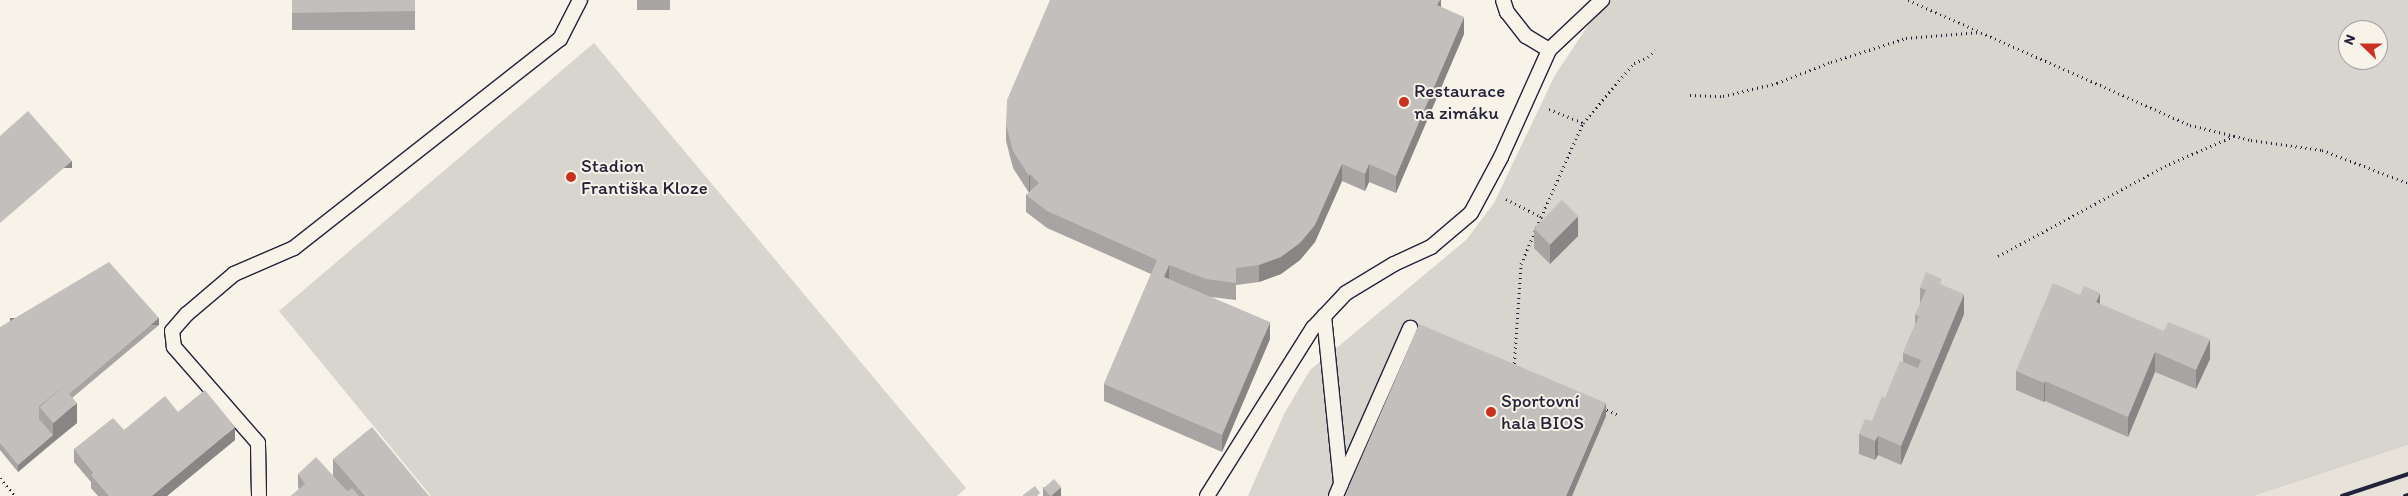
<!DOCTYPE html>
<meta charset="utf-8">
<style>
body{margin:0}
#map{position:relative;width:2408px;height:496px;overflow:hidden;background:#f7f3e8;font-family:Itim,sans-serif}
div>[style]{position:absolute}
.built>*{inset:0;background:#e7e3db}
.green>*{inset:0;background:#d8d5cf}
.path>*{height:3px;margin-top:-1.5px;transform-origin:0;background:repeating-linear-gradient(90deg,#22223b 0 1px,transparent 0 5px)}
.roads{filter:drop-shadow(1px 0 #22223b) drop-shadow(-1px 0 #22223b) drop-shadow(0 1px #22223b) drop-shadow(0 -1px #22223b)}
.service>*{height:14px;margin:-7px;padding:0 7px;transform-origin:7px;border-radius:7px;background:#f7f3e8}
.rail>*{height:4px;margin:-2px;padding:0 2px;transform-origin:2px;border-radius:2px;background:#22223b}
.wall>*{inset:0;background:#a7a4a3;transform-origin:0 0}
.shaded-wall>*{inset:0;background:#888684;transform-origin:0 0}
.building>*{inset:0;background:#c2bfbd;transform-origin:0 0}
.dots>*{width:14px;height:14px;translate:-50% -50%;box-sizing:border-box;border:2px solid #f7f3e8;border-radius:50%}
span{translate:-50% -50%;white-space:nowrap;text-align:center;line-height:1.15;-webkit-text-stroke:4px #f7f3e8;paint-order:stroke}
.poi-label{font-size:19px;color:#22223b}
.left{translate:0 -50%;text-align:left}
.north{position:absolute;left:2338px;top:20px;width:50px;height:50px;box-sizing:border-box;background:#f7f3e8;border:1px solid #a29fa3;border-radius:50%;rotate:292deg;font-size:14px;font-weight:700;line-height:20px;text-align:center;color:#22223b}
.north::after{content:'';display:block;margin:auto;width:18px;height:22px;background:#c8321e;clip-path:polygon(50% 0,100% 100%,50% 72%,0 100%)}
</style>
<div id="map">
<div class="built">
<div style="clip-path:polygon(2408px 445px,2408px 496px,2254px 496px)"></div>
</div>
<div class="green">
<div style="clip-path:polygon(evenodd,1605px 0,2408px 0,2408px 445px,2254px 496px,1248px 496px,1284px 414px,1310px 370px,1466px 240px,1494px 203px,1555px 75px,1605px 0,2348px 30px,2378px 30px,2378px 60px,2348px 60px,2348px 30px)"></div>
<div style="clip-path:polygon(594px 43px,966px 488px,957px 496px,431px 496px,279px 311px)"></div>
</div>
<div class="path">
<div style="left:1908px;top:0;width:308px;rotate:23.9deg"></div>
<div style="left:2190px;top:125px;width:63px;rotate:13.8deg"></div>
<div style="left:2251px;top:140px;width:72px;rotate:8deg"></div>
<div style="left:2322px;top:150px;width:92px;rotate:21deg"></div>
<div style="left:1690px;top:95px;width:33px;rotate:2deg"></div>
<div style="left:1723px;top:96px;width:56px;rotate:-13.5deg"></div>
<div style="left:1777px;top:83px;width:58px;rotate:-21.3deg"></div>
<div style="left:1831px;top:62px;width:79px;rotate:-17.7deg"></div>
<div style="left:1906px;top:38px;width:74px;rotate:-4.6deg"></div>
<div style="left:1549px;top:109px;width:37px;rotate:22deg"></div>
<div style="left:1506px;top:199px;width:39px;rotate:27deg"></div>
<div style="left:1998px;top:256px;width:194px;rotate:-28.3deg"></div>
<div style="left:2169px;top:164px;width:71px;rotate:-23.3deg"></div>
<div style="left:1514px;top:368px;width:104px;rotate:-86.1deg"></div>
<div style="left:1521px;top:264px;width:51px;rotate:-66.9deg"></div>
<div style="left:1541px;top:217px;width:103px;rotate:-65.9deg"></div>
<div style="left:1583px;top:123px;width:79px;rotate:-49.6deg"></div>
<div style="left:1634px;top:63px;width:15px;rotate:-23deg"></div>
<div style="left:1648px;top:57px;width:10px;rotate:-45deg"></div>
<div style="left:1602px;top:408px;width:16px;rotate:22deg"></div>
<div style="left:0;top:478px;width:23px;rotate:50deg"></div>
</div>
<div class="roads">
<div class="service">
<div style="left:1503px;top:0;width:13px;rotate:72deg"></div>
<div style="left:1507px;top:12px;width:31px;rotate:52deg"></div>
<div style="left:1526px;top:36px;width:27px;rotate:31deg"></div>
<div style="left:1324px;top:316px;width:169px;rotate:84.2deg"></div>
<div style="left:1341px;top:484px;width:13px;rotate:113deg"></div>
<div style="left:1341px;top:484px;width:171px;rotate:-66.1deg"></div>
<div style="left:259px;top:496px;width:53px;rotate:-91.1deg"></div>
<div style="left:258px;top:443px;width:128px;rotate:-131.2deg"></div>
<div style="left:174px;top:347px;width:16px;rotate:-97deg"></div>
<div style="left:172px;top:331px;width:23px;rotate:-49deg"></div>
<div style="left:187px;top:314px;width:62px;rotate:-40.4deg"></div>
<div style="left:234px;top:274px;width:65px;rotate:-23.4deg"></div>
<div style="left:294px;top:248px;width:338px;rotate:-38.2deg"></div>
<div style="left:560px;top:39px;width:44px;rotate:-62.9deg"></div>
<div style="left:1207px;top:496px;width:199px;rotate:-57.8deg"></div>
<div style="left:1313px;top:328px;width:48px;rotate:-46.7deg"></div>
<div style="left:1346px;top:293px;width:56px;rotate:-31.1deg"></div>
<div style="left:1394px;top:264px;width:41px;rotate:-24.7deg"></div>
<div style="left:1431px;top:247px;width:52px;rotate:-40.4deg"></div>
<div style="left:1471px;top:213px;width:64px;rotate:-61.8deg"></div>
<div style="left:1501px;top:157px;width:117px;rotate:-65.8deg"></div>
<div style="left:1549px;top:50px;width:73px;rotate:-43.3deg"></div>
</div>
</div>
<div class="rail">
<div style="left:2342px;top:496px;width:70px;rotate:-18.4deg"></div>
<div style="left:2405px;top:496px;width:3px;rotate:-18deg"></div>
</div>
<div class="wall">
<div style="left:292px;top:0;width:123px;height:30px"></div>
<div style="left:637px;top:0;width:33px;height:10px"></div>
<div style="clip-path:polygon(1441px 0,1441px 7px,1464px 34px,1396px 193px,1369px 182px,1365px 191px,1342px 181px,1315px 242px,1300px 260px,1281px 274px,1259px 282px,1236px 285px,1236px 300px,1211px 297px,1270px 339px,1222px 452px,1104px 401px,1104px 384px,1151px 274px,1047px 228px,1026px 212px,1026px 195px,1029px 193px,1013px 168px,1006px 141px,1006px 124px)"></div>
<div style="clip-path:polygon(1534px 229px,1578px 236px,1550px 264px,1534px 248px)"></div>
<div style="clip-path:polygon(1942px 285px,1964px 314px,1901px 465px,1878px 455px,1875px 460px,1859px 454px,1859px 434px,1872px 421px,1885px 398px,1903px 362px,1903px 353px,1915px 325px,1915px 315px,1920px 305px,1920px 288px)"></div>
<div style="clip-path:polygon(2100px 304px,2210px 359px,2196px 389px,2155px 372px,2128px 437px,2045px 401px,2044px 402px,2016px 390px,2016px 371px)"></div>
<div style="clip-path:polygon(159px 325px,72px 398px,77px 423px,18px 472px,0 450px,0 327px)"></div>
<div style="clip-path:polygon(178px 412px,235px 440px,167px 496px,98px 496px,91px 488px,91px 482px,74px 462px,74px 449px,124px 430px)"></div>
<div style="clip-path:polygon(333px 459px,429px 496px,291px 496px,299px 489px,298px 487px,298px 474px,333px 476px)"></div>
<div style="clip-path:polygon(1043px 487px,1061px 496px,1043px 496px)"></div>
</div>
<div class="shaded-wall">
<div style="clip-path:polygon(1440px 0,1441px 0,1441px 13px,1437px 5px)"></div>
<div style="clip-path:polygon(1464px 17px,1464px 34px,1396px 193px,1396px 176px)"></div>
<div style="left:72px;top:161px;width:7px;height:95px;rotate:90deg"></div>
<div style="clip-path:polygon(1342px 164px,1342px 181px,1315px 242px,1300px 260px,1281px 274px,1259px 282px,1259px 265px)"></div>
<div style="clip-path:polygon(1369px 164px,1369px 182px,1365px 191px,1365px 174px)"></div>
<div style="clip-path:polygon(1030px 174px,1030px 191px,1029px 193px,1029px 176px)"></div>
<div style="clip-path:polygon(1578px 216px,1578px 236px,1550px 264px,1550px 245px)"></div>
<div style="clip-path:polygon(1169px 265px,1169px 282px,1164px 277px)"></div>
<div style="clip-path:polygon(2100px 293px,2100px 313px,2096px 302px)"></div>
<div style="clip-path:polygon(1964px 294px,1964px 314px,1901px 465px,1901px 446px)"></div>
<div style="left:159px;top:318px;width:7px;height:149px;rotate:90deg"></div>
<div style="clip-path:polygon(1270px 322px,1270px 339px,1222px 452px,1222px 435px)"></div>
<div style="clip-path:polygon(2210px 339px,2210px 359px,2196px 389px,2196px 370px)"></div>
<div style="clip-path:polygon(2155px 352px,2155px 372px,2128px 437px,2128px 417px)"></div>
<div style="clip-path:polygon(2045px 381px,2045px 401px,2044px 402px,2044px 383px)"></div>
<div style="clip-path:polygon(77px 403px,77px 423px,53px 442px,53px 423px)"></div>
<div style="clip-path:polygon(1606px 403px,1606px 416px,1572px 496px,1566px 496px)"></div>
<div style="clip-path:polygon(235px 427px,235px 440px,167px 496px,152px 496px)"></div>
<div style="clip-path:polygon(53px 435px,53px 442px,18px 472px,18px 465px)"></div>
<div style="clip-path:polygon(1878px 436px,1878px 455px,1875px 460px,1875px 441px)"></div>
<div style="clip-path:polygon(1061px 487px,1061px 496px,1050px 496px,1050px 495px)"></div>
</div>
<div class="building">
<div style="clip-path:polygon(292px 0,415px 0,415px 11px,292px 13px)"></div>
<div style="clip-path:polygon(1050px 0,1440px 0,1437px 5px,1464px 17px,1396px 176px,1369px 164px,1365px 174px,1342px 164px,1315px 225px,1300px 243px,1281px 257px,1259px 265px,1236px 268px,1236px 283px,1206px 279px,1169px 265px,1164px 277px,1270px 322px,1222px 435px,1104px 384px,1157px 260px,1047px 211px,1026px 195px,1039px 183px,1030px 174px,1029px 176px,1013px 151px,1006px 124px,1007px 100px)"></div>
<div style="clip-path:polygon(28px 111px,72px 161px,0 223px,0 136px)"></div>
<div style="left:1562px;top:200px;width:23px;height:40px;rotate:45deg"></div>
<div style="clip-path:polygon(109px 262px,159px 318px,69px 394px,63px 387px,39px 406px,39px 419px,53px 435px,18px 465px,0 443px,0 327px)"></div>
<div style="clip-path:polygon(1926px 272px,1942px 279px,1940px 284px,1964px 294px,1901px 446px,1878px 436px,1875px 441px,1859px 434px,1865px 419px,1872px 421px,1882px 396px,1885px 398px,1900px 361px,1918px 368px,1921px 360px,1903px 353px,1919px 316px,1915px 315px,1926px 290px,1920px 288px)"></div>
<div style="clip-path:polygon(2053px 283px,2080px 295px,2084px 286px,2100px 293px,2096px 302px,2164px 331px,2168px 322px,2210px 339px,2196px 370px,2155px 352px,2128px 417px,2045px 381px,2044px 383px,2016px 371px)"></div>
<div style="clip-path:polygon(1419px 324px,1606px 403px,1566px 496px,1345px 496px)"></div>
<div style="left:63px;top:387px;width:21px;height:31px;rotate:49deg"></div>
<div style="clip-path:polygon(205px 390px,235px 427px,152px 496px,109px 496px,91px 475px,93px 473px,74px 449px,113px 418px,124px 430px,165px 396px,178px 412px)"></div>
<div style="clip-path:polygon(372px 427px,429px 496px,365px 496px,333px 459px)"></div>
<div style="clip-path:polygon(316px 457px,348px 492px,342px 496px,291px 496px,305px 484px,298px 474px)"></div>
<div style="left:1054px;top:479px;width:11px;height:14px;rotate:49deg"></div>
<div style="clip-path:polygon(1035px 486px,1040px 493px,1037px 496px,1023px 496px,1023px 495px)"></div>
<div style="clip-path:polygon(352px 488px,359px 496px,342px 496px)"></div>
</div>
<div class="dots">
<div style="left:1404px;top:102px;background:#c8321e"></div>
<div style="left:571px;top:177px;background:#c8321e"></div>
<div style="left:1491px;top:412px;background:#c8321e"></div>
</div>
<div class="poi-label">
<span class="left" style="left:1414px;top:102px">Restaurace<br>na zimáku</span>
<span class="left" style="left:581px;top:177px">Stadion<br>Františka Kloze</span>
<span class="left" style="left:1501px;top:412px">Sportovní<br>hala BIOS</span>
</div>
<div class="north">N</div>
</div>
